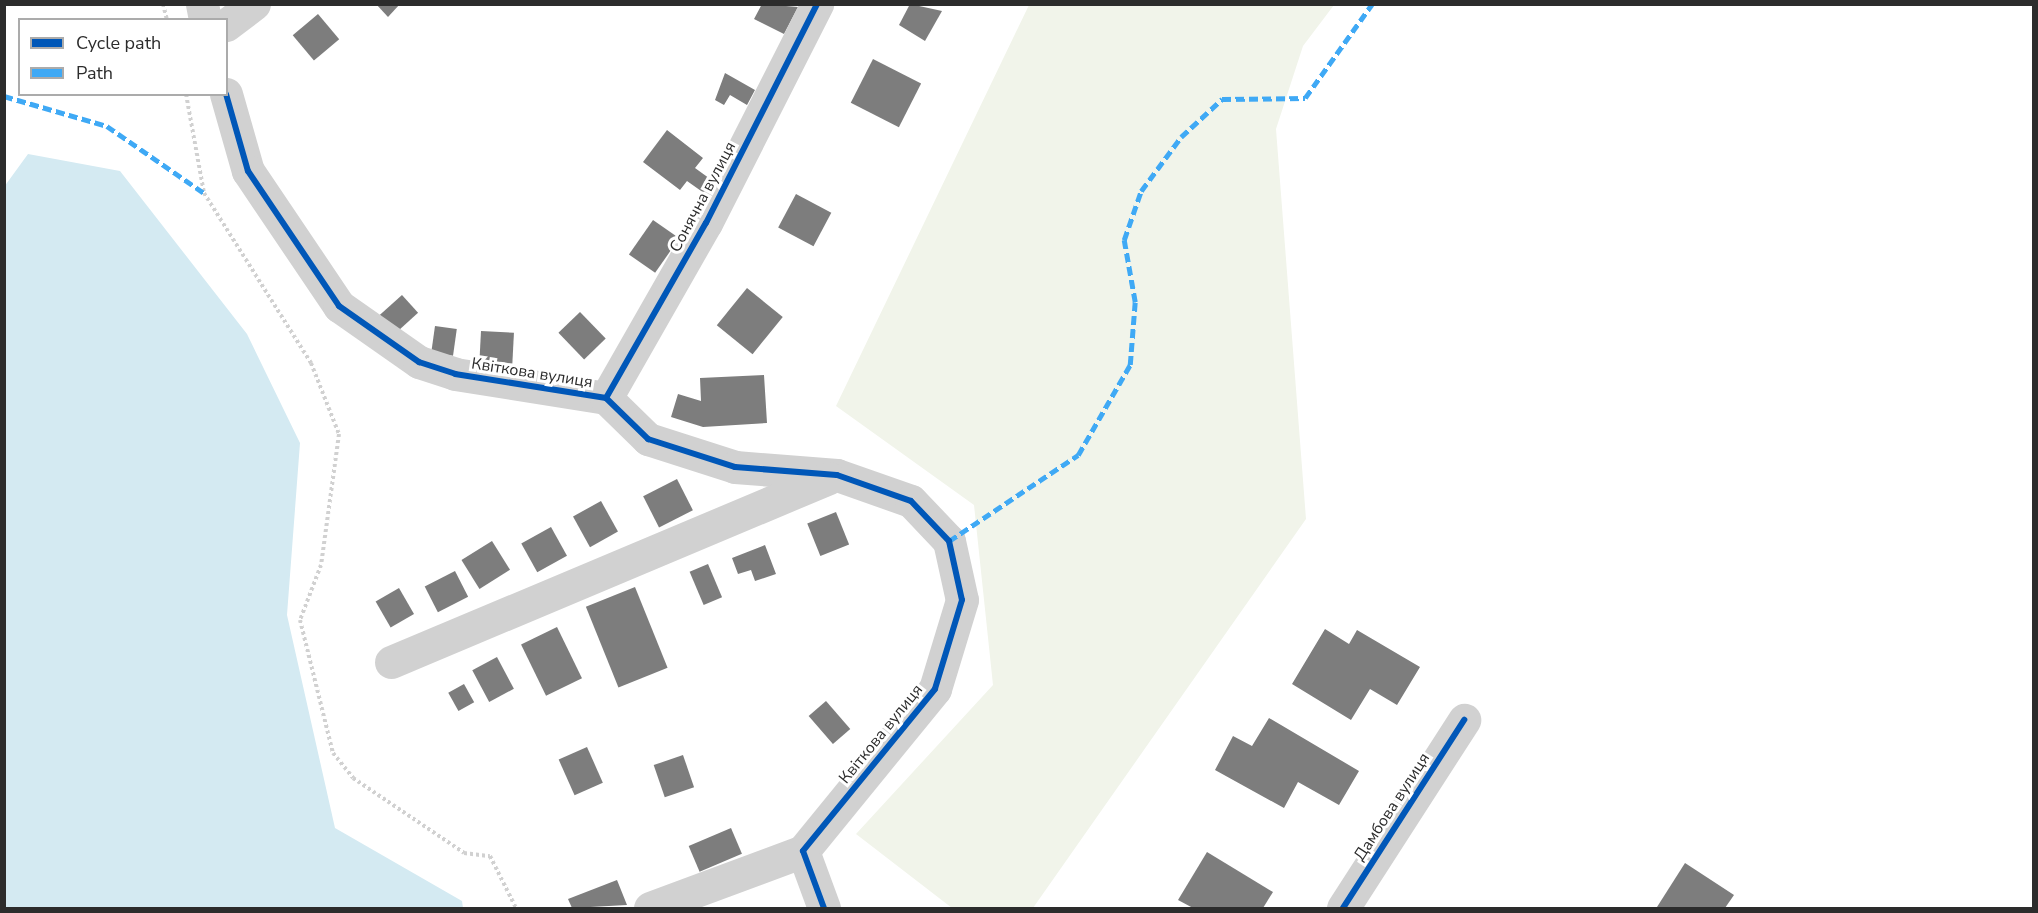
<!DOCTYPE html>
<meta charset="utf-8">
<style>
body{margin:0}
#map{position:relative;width:2038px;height:913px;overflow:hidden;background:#fff;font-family:"Nunito Sans",sans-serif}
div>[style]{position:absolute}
.green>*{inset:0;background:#f1f4ea}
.water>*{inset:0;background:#d4eaf2}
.building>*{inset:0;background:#7d7d7d;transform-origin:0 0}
.path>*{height:4px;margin-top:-2px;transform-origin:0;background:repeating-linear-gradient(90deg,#d1d1d1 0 3px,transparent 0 6px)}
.minor>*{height:33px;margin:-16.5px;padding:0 16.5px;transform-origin:16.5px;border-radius:16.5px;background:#d1d1d1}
.quiet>*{height:4.5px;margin-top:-2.25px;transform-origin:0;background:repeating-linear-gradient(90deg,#3fa9f5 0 9px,transparent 0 13.5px)}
.cycleway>*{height:6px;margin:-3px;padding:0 3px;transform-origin:3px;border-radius:3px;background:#0057b8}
span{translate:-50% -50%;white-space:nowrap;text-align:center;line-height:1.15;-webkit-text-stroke:6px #fff;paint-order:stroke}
.street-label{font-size:16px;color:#2c2c2c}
.frame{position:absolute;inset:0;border:6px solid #2c2c2c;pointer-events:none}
.legend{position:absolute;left:18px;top:18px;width:210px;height:78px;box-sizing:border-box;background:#fff;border:2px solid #ababab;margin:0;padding:8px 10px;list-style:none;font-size:18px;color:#2c2c2c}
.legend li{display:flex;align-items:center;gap:12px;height:30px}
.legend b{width:30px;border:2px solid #ababab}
</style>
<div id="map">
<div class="green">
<div style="clip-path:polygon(1029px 5px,1334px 5px,1303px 46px,1276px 129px,1306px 519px,1033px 908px,952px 908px,856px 834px,993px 685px,974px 505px,836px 406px)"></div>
</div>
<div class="water">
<div style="clip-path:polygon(28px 154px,120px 171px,247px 334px,300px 443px,287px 615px,335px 828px,462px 901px,463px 908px,5px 908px,4px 187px)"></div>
</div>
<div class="building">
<div style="clip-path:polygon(376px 4px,400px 4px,388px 17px)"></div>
<div style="clip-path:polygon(762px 4px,798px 7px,784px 34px,754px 19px)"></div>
<div style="clip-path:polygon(910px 4px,942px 11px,925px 41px,899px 25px)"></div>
<div style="left:318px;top:14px;width:33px;height:33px;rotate:50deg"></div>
<div style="left:873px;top:59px;width:54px;height:49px;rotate:27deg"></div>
<div style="clip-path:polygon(725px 73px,755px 90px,747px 105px,730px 95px,724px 105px,715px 100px)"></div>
<div style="clip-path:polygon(667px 130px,703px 158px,695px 168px,713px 181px,704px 193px,687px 181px,680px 190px,643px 162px)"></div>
<div style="left:796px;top:194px;width:40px;height:38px;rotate:28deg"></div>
<div style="left:653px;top:220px;width:32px;height:42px;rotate:35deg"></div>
<div style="left:747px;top:288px;width:46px;height:48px;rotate:39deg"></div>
<div style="left:402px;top:295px;width:24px;height:30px;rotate:48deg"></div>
<div style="left:580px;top:312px;width:37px;height:30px;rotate:46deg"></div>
<div style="left:435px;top:326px;width:22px;height:27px;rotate:8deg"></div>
<div style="left:481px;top:331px;width:33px;height:31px;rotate:3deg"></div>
<div style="clip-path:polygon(764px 375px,767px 423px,703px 427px,671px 417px,678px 394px,701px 401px,700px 378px)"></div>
<div style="left:677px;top:479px;width:35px;height:38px;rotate:63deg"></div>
<div style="left:601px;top:501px;width:35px;height:32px;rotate:61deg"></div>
<div style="left:836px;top:512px;width:35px;height:31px;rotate:68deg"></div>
<div style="left:551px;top:527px;width:33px;height:34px;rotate:61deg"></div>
<div style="left:492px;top:541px;width:34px;height:36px;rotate:58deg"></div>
<div style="clip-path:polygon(765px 545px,776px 574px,755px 581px,751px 570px,738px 574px,732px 558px)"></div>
<div style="left:708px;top:564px;width:36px;height:20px;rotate:67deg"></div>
<div style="left:455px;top:571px;width:29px;height:34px;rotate:63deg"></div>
<div style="left:635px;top:587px;width:87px;height:53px;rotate:68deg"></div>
<div style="left:399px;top:588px;width:30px;height:27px;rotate:60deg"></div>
<div style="left:557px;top:627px;width:57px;height:40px;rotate:64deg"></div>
<div style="clip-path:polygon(1325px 629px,1349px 644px,1357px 630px,1420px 667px,1397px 705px,1370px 689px,1351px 720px,1292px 684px)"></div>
<div style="left:497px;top:657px;width:36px;height:28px;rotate:62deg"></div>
<div style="left:464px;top:684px;width:21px;height:18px;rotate:61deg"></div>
<div style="left:826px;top:701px;width:37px;height:23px;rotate:49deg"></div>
<div style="clip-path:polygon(1269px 718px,1359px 771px,1339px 805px,1298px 782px,1284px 808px,1215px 770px,1233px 736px,1252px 746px)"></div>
<div style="left:587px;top:747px;width:39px;height:31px;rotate:66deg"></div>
<div style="left:683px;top:755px;width:34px;height:31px;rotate:71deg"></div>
<div style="left:731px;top:828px;width:28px;height:46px;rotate:67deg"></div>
<div style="clip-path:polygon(1207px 852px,1273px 892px,1263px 908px,1193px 908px,1178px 900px)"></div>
<div style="clip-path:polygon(1685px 863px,1734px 895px,1725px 908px,1657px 907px)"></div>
<div style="clip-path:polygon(617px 880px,627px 905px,572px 908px,568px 899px)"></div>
</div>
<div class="path">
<div style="left:163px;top:4px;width:16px;rotate:76deg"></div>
<div style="left:186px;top:94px;width:101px;rotate:79.7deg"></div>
<div style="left:204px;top:193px;width:201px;rotate:57.8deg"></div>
<div style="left:311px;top:363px;width:76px;rotate:68.5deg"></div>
<div style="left:339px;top:434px;width:132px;rotate:97.8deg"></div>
<div style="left:321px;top:565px;width:59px;rotate:110.9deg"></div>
<div style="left:300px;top:620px;width:137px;rotate:76.1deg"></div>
<div style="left:333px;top:753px;width:32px;rotate:51deg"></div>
<div style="left:353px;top:778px;width:134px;rotate:34deg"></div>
<div style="left:464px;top:853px;width:26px;rotate:7deg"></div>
<div style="left:490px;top:856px;width:58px;rotate:63.4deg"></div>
</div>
<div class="minor">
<div style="left:202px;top:4px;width:16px;rotate:79deg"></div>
<div style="left:226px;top:25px;width:35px;rotate:-37deg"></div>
<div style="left:226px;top:94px;width:80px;rotate:74.1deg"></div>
<div style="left:248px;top:171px;width:163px;rotate:56deg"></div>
<div style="left:339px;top:306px;width:98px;rotate:35deg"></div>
<div style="left:419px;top:362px;width:38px;rotate:18deg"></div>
<div style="left:455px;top:374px;width:153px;rotate:9deg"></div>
<div style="left:606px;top:398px;width:59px;rotate:44.3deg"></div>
<div style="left:648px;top:439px;width:91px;rotate:17.8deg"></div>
<div style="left:735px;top:467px;width:102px;rotate:4.5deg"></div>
<div style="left:837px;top:475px;width:78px;rotate:19.4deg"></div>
<div style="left:911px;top:501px;width:55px;rotate:46.5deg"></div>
<div style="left:949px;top:541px;width:60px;rotate:77.6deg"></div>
<div style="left:962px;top:600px;width:93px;rotate:106.9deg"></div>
<div style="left:935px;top:689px;width:209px;rotate:129.2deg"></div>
<div style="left:803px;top:851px;width:61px;rotate:69.8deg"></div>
<div style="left:606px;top:398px;width:202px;rotate:-60.3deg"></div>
<div style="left:706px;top:223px;width:246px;rotate:-63.1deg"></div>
<div style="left:391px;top:662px;width:475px;rotate:-22.8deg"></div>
<div style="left:650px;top:908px;width:163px;rotate:-20.4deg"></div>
<div style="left:1343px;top:908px;width:224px;rotate:-57.2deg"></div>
</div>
<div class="quiet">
<div style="left:4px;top:96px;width:107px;rotate:16.2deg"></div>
<div style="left:107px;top:126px;width:118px;rotate:34.6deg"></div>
<div style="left:949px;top:541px;width:155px;rotate:-33.7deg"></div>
<div style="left:1078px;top:455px;width:104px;rotate:-60deg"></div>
<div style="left:1130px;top:365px;width:63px;rotate:-85.5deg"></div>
<div style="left:1135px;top:302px;width:63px;rotate:-100.1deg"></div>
<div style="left:1124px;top:240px;width:52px;rotate:-70.9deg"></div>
<div style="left:1141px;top:191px;width:67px;rotate:-53.5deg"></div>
<div style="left:1181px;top:137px;width:56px;rotate:-42.8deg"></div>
<div style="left:1222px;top:99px;width:83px;rotate:-0.7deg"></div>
<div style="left:1305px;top:98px;width:115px;rotate:-54.5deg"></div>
</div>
<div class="cycleway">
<div style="left:226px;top:94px;width:80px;rotate:74.1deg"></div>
<div style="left:248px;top:171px;width:163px;rotate:56deg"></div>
<div style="left:339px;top:306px;width:98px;rotate:35deg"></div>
<div style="left:419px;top:362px;width:38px;rotate:18deg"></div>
<div style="left:455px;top:374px;width:153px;rotate:9deg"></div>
<div style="left:606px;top:398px;width:59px;rotate:44.3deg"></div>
<div style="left:648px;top:439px;width:91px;rotate:17.8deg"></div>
<div style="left:735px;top:467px;width:102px;rotate:4.5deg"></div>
<div style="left:837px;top:475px;width:78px;rotate:19.4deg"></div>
<div style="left:911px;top:501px;width:55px;rotate:46.5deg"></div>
<div style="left:949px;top:541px;width:60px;rotate:77.6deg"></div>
<div style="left:962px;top:600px;width:93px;rotate:106.9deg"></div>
<div style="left:935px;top:689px;width:209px;rotate:129.2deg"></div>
<div style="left:803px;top:851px;width:61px;rotate:69.8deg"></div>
<div style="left:606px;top:398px;width:202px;rotate:-60.3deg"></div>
<div style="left:706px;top:223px;width:246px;rotate:-63.1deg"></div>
<div style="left:1343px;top:908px;width:224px;rotate:-57.2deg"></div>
</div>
<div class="street-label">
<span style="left:703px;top:197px;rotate:-62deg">Сонячна вулиця</span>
<span style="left:532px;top:373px;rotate:9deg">Квіткова вулиця</span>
<span style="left:881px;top:734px;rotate:-51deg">Квіткова вулиця</span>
<span style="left:1392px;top:807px;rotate:-57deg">Дамбова вулиця</span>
</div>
<div class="frame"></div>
<ul class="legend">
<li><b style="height:8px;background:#0057b8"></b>Cycle path</li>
<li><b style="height:8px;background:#3fa9f5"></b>Path</li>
</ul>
</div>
